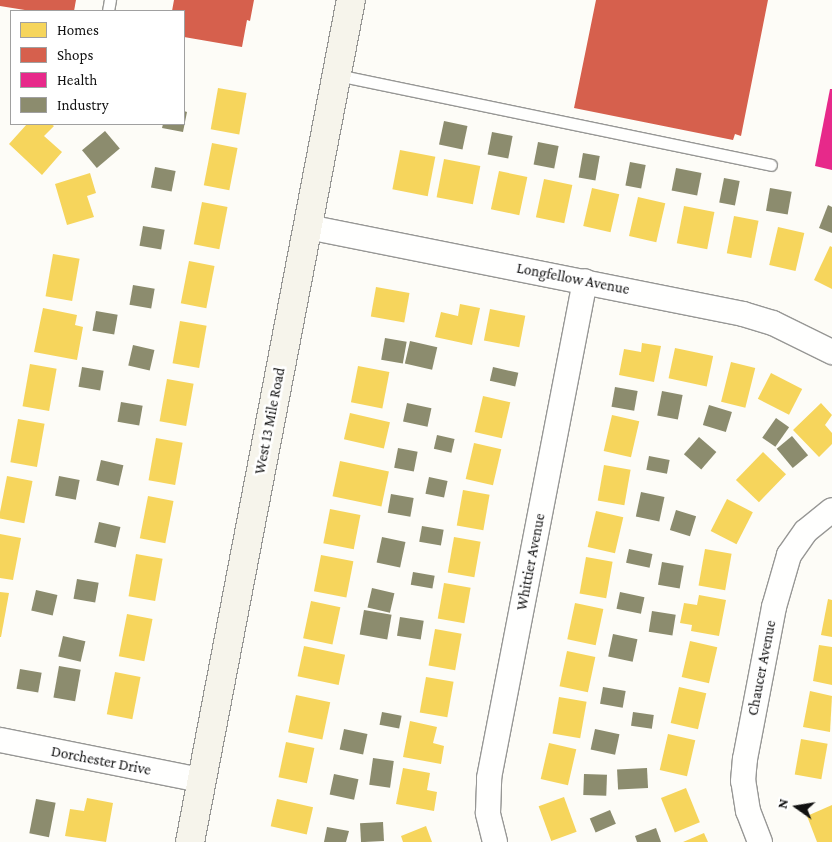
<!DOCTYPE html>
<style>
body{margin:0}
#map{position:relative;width:832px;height:842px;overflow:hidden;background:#fdfcf7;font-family:"Crimson Pro",serif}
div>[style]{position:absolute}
.homes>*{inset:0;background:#f6d55c;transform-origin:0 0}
.shops>*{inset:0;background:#d6604d}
.health>*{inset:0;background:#e7298a}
.industry>*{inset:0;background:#8c8c6e;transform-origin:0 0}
.roads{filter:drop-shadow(1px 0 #979795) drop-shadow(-1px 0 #979795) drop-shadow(0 1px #979795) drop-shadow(0 -1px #979795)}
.lane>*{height:11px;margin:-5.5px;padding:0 5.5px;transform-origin:5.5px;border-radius:5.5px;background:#fffffe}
.street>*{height:24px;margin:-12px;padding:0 12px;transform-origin:12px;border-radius:12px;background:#fffffe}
.secondary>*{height:28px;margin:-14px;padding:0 14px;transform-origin:14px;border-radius:14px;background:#f6f4eb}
span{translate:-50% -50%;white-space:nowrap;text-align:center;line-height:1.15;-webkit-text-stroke:5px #fff;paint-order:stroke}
.street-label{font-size:15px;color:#111}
.legend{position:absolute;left:10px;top:10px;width:175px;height:115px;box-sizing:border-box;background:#fff;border:1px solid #a0a0a0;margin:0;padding:6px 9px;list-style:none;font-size:15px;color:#111}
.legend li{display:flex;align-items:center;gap:10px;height:25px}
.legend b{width:25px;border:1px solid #a0a0a0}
.north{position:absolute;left:772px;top:782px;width:50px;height:50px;-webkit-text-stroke:4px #fff;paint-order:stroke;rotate:283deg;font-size:14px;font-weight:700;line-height:20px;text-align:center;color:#111}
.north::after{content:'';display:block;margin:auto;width:18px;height:22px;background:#111;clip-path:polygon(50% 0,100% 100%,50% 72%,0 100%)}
</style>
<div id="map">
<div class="homes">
<div style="left:218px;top:88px;width:29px;height:42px;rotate:10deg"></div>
<div style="clip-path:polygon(27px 124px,51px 124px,54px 126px,44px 136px,62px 152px,42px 175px,9px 144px)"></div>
<div style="left:212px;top:143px;width:26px;height:43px;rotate:11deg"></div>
<div style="left:400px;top:150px;width:36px;height:40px;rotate:11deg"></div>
<div style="left:444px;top:159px;width:37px;height:39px;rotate:11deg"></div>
<div style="left:499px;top:171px;width:29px;height:39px;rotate:12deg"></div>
<div style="clip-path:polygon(90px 173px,96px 193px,87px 196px,94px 217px,67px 225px,55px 184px)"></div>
<div style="left:544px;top:179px;width:29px;height:39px;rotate:12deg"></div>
<div style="left:592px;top:188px;width:28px;height:39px;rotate:13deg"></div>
<div style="left:638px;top:197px;width:28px;height:40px;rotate:13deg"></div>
<div style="left:202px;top:202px;width:26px;height:43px;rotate:11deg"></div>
<div style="left:684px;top:206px;width:31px;height:38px;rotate:11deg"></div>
<div style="left:734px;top:216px;width:25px;height:38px;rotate:11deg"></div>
<div style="left:778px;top:227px;width:27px;height:39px;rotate:13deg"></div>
<div style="clip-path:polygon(830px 246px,832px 247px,832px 289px,814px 280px)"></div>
<div style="left:53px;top:254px;width:27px;height:43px;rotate:10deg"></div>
<div style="left:189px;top:261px;width:26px;height:43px;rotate:11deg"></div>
<div style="left:376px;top:287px;width:34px;height:30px;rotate:10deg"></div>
<div style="clip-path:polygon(460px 304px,480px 308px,472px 345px,435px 337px,441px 312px,458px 316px)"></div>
<div style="clip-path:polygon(43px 308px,77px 315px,75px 325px,83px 327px,77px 360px,34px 352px)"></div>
<div style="left:490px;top:309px;width:36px;height:32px;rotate:11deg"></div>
<div style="left:180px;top:321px;width:27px;height:43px;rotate:10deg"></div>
<div style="clip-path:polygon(642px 343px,661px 346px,654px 382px,619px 375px,624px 349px,641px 352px)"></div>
<div style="left:675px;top:348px;width:39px;height:31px;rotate:12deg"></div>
<div style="left:731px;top:362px;width:25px;height:41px;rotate:14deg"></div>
<div style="left:30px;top:364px;width:27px;height:43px;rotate:10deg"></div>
<div style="left:358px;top:366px;width:32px;height:37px;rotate:11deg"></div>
<div style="left:771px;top:373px;width:35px;height:29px;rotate:27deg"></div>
<div style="left:167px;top:379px;width:27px;height:43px;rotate:10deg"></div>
<div style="left:483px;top:396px;width:28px;height:37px;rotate:13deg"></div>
<div style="clip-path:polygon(821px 403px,832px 415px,825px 425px,832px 433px,832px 444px,819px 457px,793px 430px)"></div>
<div style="left:350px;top:413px;width:41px;height:27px;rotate:13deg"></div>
<div style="left:612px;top:415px;width:28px;height:37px;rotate:13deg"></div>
<div style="left:18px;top:419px;width:27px;height:44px;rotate:10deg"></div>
<div style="left:156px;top:438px;width:27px;height:43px;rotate:10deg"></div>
<div style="left:474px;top:443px;width:28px;height:37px;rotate:13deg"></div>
<div style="left:763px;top:452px;width:32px;height:39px;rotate:44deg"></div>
<div style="left:340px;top:461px;width:50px;height:36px;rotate:12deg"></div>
<div style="left:604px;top:465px;width:27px;height:36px;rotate:10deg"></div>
<div style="left:7px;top:476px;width:26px;height:43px;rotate:11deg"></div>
<div style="left:463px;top:490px;width:27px;height:36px;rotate:10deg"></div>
<div style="left:148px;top:496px;width:26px;height:43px;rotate:11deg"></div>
<div style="left:727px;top:499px;width:29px;height:36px;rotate:27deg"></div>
<div style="left:330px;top:509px;width:31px;height:35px;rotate:11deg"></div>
<div style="left:596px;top:511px;width:28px;height:37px;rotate:13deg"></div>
<div style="clip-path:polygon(0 534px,21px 538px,13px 580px,0 578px)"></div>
<div style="left:454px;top:537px;width:27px;height:36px;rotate:10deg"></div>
<div style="left:705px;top:549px;width:27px;height:37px;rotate:10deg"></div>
<div style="left:136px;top:554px;width:27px;height:43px;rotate:10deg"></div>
<div style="left:321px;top:555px;width:33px;height:37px;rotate:11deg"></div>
<div style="left:586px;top:557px;width:27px;height:37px;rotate:10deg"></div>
<div style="left:444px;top:583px;width:27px;height:36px;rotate:10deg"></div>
<div style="clip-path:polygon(0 592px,9px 593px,1px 637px,0 637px)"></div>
<div style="clip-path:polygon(699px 595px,726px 600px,719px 636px,691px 631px,692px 625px,680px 623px,684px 603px,697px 605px)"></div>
<div style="clip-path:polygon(828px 599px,832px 600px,832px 637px,821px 635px)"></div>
<div style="left:311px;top:601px;width:30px;height:38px;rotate:12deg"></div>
<div style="left:575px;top:603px;width:29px;height:37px;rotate:12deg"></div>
<div style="left:127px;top:614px;width:26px;height:43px;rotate:11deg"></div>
<div style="left:435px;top:629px;width:27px;height:37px;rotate:10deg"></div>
<div style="left:690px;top:641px;width:28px;height:37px;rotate:13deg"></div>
<div style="clip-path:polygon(819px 645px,832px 647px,832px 685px,813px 681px)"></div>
<div style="left:304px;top:646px;width:42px;height:31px;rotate:12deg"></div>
<div style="left:567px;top:651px;width:29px;height:36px;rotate:12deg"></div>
<div style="left:115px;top:672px;width:26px;height:43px;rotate:11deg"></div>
<div style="left:426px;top:677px;width:28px;height:36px;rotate:10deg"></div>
<div style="left:679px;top:687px;width:28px;height:37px;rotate:13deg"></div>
<div style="clip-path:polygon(810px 691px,832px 696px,830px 732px,803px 727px)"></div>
<div style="left:296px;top:695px;width:35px;height:38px;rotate:12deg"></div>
<div style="left:559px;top:697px;width:28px;height:37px;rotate:10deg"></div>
<div style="clip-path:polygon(410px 721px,437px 727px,433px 743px,444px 746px,441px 764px,403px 757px)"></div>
<div style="left:668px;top:734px;width:28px;height:37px;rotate:13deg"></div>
<div style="left:801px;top:739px;width:27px;height:36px;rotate:10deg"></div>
<div style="left:286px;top:742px;width:29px;height:36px;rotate:12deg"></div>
<div style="left:549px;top:743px;width:28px;height:37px;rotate:13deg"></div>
<div style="clip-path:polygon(403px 768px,430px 773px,427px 790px,437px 792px,434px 811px,396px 804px)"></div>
<div style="left:686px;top:788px;width:37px;height:27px;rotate:68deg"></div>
<div style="left:564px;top:797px;width:37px;height:27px;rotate:70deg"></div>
<div style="clip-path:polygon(87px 798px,113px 803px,106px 842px,65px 836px,70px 809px,84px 811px)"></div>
<div style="left:277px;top:799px;width:37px;height:28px;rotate:13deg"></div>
<div style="clip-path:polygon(832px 805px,832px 842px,817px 842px,807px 816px)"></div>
<div style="clip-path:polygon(426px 826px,432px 842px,403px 842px,401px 836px)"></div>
<div style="clip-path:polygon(704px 833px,708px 842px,683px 842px)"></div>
</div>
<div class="shops">
<div style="clip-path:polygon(0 0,76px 0,74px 11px,31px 11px,0 6px)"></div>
<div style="clip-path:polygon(174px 0,254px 0,250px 21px,247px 20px,242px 47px,184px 37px,184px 11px,172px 11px)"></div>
<div style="clip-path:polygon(596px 0,768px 0,741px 136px,735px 134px,733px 140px,574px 108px)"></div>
</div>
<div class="health">
<div style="clip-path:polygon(830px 89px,832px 89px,832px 170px,815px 166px)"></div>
</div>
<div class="industry">
<div style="clip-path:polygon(184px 111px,187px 112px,183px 132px,162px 128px,163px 124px,184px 124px)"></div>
<div style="left:444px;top:121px;width:24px;height:24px;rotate:12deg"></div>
<div style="left:105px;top:131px;width:23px;height:30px;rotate:50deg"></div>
<div style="left:492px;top:132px;width:21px;height:23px;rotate:11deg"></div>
<div style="left:538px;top:142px;width:21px;height:23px;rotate:11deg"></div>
<div style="left:583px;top:153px;width:17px;height:25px;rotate:10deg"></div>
<div style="left:630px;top:162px;width:16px;height:24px;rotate:11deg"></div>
<div style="left:155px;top:167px;width:21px;height:21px;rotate:11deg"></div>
<div style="left:676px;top:168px;width:26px;height:23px;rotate:11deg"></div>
<div style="left:724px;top:178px;width:16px;height:25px;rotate:11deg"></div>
<div style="left:770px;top:188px;width:22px;height:23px;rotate:10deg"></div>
<div style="clip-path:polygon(828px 205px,832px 207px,832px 233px,819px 228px)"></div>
<div style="left:143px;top:226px;width:22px;height:20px;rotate:10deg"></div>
<div style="left:133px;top:285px;width:22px;height:20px;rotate:10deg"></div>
<div style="left:96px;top:311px;width:22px;height:20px;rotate:10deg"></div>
<div style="left:385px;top:338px;width:22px;height:22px;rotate:10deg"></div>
<div style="left:410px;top:341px;width:28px;height:23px;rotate:13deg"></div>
<div style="left:133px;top:345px;width:22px;height:21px;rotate:13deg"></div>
<div style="left:82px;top:367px;width:22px;height:20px;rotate:10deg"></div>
<div style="left:493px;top:367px;width:26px;height:14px;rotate:13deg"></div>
<div style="left:615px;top:387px;width:23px;height:20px;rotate:10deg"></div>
<div style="left:662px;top:391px;width:21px;height:25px;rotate:11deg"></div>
<div style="left:121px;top:402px;width:22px;height:20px;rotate:10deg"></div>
<div style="left:407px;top:403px;width:25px;height:19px;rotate:12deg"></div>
<div style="left:709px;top:405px;width:24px;height:21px;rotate:17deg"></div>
<div style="left:776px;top:418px;width:16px;height:24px;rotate:35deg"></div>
<div style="left:437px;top:435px;width:18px;height:14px;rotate:13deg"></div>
<div style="left:792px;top:436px;width:25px;height:20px;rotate:50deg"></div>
<div style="left:699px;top:437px;width:23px;height:23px;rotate:41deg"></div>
<div style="left:398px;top:448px;width:20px;height:20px;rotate:11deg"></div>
<div style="left:649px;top:456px;width:21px;height:14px;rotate:11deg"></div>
<div style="left:101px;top:460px;width:23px;height:21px;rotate:13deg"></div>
<div style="left:59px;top:476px;width:21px;height:20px;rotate:11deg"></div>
<div style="left:429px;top:477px;width:19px;height:17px;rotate:12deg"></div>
<div style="left:641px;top:492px;width:24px;height:25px;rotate:12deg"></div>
<div style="left:391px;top:494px;width:23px;height:19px;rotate:10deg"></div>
<div style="left:676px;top:510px;width:21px;height:21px;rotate:17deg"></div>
<div style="left:99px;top:522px;width:22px;height:21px;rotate:13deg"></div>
<div style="left:422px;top:526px;width:22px;height:16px;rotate:10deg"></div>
<div style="left:382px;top:537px;width:24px;height:26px;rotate:12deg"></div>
<div style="left:629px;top:549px;width:24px;height:14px;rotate:12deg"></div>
<div style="left:662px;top:562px;width:22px;height:23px;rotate:10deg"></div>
<div style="left:413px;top:572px;width:22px;height:13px;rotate:10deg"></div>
<div style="left:77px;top:579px;width:22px;height:20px;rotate:10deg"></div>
<div style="left:372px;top:588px;width:23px;height:20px;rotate:13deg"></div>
<div style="left:36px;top:590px;width:22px;height:21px;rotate:13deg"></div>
<div style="left:620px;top:592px;width:25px;height:17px;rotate:12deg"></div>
<div style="left:364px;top:610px;width:28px;height:25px;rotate:10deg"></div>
<div style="left:652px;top:611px;width:24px;height:21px;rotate:9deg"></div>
<div style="left:400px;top:617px;width:24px;height:19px;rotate:9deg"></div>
<div style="left:613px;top:634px;width:25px;height:23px;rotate:12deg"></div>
<div style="left:63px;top:636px;width:23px;height:21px;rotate:13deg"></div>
<div style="left:59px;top:666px;width:22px;height:32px;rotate:10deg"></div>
<div style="left:20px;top:669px;width:22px;height:20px;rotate:10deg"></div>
<div style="left:603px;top:687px;width:23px;height:17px;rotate:10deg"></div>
<div style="left:382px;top:712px;width:20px;height:13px;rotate:11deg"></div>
<div style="left:633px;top:712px;width:21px;height:14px;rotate:8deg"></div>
<div style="left:344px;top:729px;width:24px;height:21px;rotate:12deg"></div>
<div style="left:595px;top:729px;width:25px;height:21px;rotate:12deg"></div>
<div style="left:373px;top:758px;width:21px;height:27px;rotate:8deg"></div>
<div style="left:647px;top:768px;width:20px;height:30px;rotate:87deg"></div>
<div style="left:334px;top:774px;width:25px;height:21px;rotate:12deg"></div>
<div style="left:584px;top:774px;width:23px;height:21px;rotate:2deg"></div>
<div style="left:36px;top:799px;width:20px;height:35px;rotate:11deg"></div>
<div style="left:610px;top:810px;width:15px;height:22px;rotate:67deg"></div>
<div style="left:383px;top:822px;width:19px;height:23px;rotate:87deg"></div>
<div style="clip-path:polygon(327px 827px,349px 831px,346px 842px,324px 842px)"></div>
<div style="clip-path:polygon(656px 828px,661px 842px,637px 842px,635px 836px)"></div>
</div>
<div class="roads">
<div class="lane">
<div style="left:108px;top:11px;width:11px;rotate:-80deg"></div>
<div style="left:337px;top:75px;width:443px;rotate:11.7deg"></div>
</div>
<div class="street">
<div style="left:308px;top:227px;width:444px;rotate:11.3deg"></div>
<div style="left:743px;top:314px;width:31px;rotate:17deg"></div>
<div style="left:773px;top:323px;width:66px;rotate:26.2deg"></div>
<div style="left:0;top:740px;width:205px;rotate:11.3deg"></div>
<div style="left:495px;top:842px;width:30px;rotate:-104deg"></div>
<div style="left:488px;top:813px;width:35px;rotate:-88deg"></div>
<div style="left:489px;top:778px;width:506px;rotate:-79.07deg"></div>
<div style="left:760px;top:842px;width:33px;rotate:-111deg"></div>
<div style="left:748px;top:811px;width:30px;rotate:-99deg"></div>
<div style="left:743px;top:781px;width:22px;rotate:-85deg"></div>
<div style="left:745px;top:759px;width:155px;rotate:-79.2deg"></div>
<div style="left:774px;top:607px;width:54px;rotate:-73.9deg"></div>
<div style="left:789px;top:555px;width:29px;rotate:-55deg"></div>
<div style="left:806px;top:531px;width:33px;rotate:-39deg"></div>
</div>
<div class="secondary">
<div style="left:190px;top:842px;width:857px;rotate:-79.18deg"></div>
</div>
</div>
<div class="street-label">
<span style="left:573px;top:279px;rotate:11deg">Longfellow Avenue</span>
<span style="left:270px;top:421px;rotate:-79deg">West 13 Mile Road</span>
<span style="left:531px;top:562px;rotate:-79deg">Whittier Avenue</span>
<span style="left:762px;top:668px;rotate:-79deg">Chaucer Avenue</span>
<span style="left:101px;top:761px;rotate:11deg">Dorchester Drive</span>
</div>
<ul class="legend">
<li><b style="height:14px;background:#f6d55c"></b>Homes</li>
<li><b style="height:14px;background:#d6604d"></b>Shops</li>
<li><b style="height:14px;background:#e7298a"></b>Health</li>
<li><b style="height:14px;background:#8c8c6e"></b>Industry</li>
</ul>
<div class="north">N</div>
</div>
